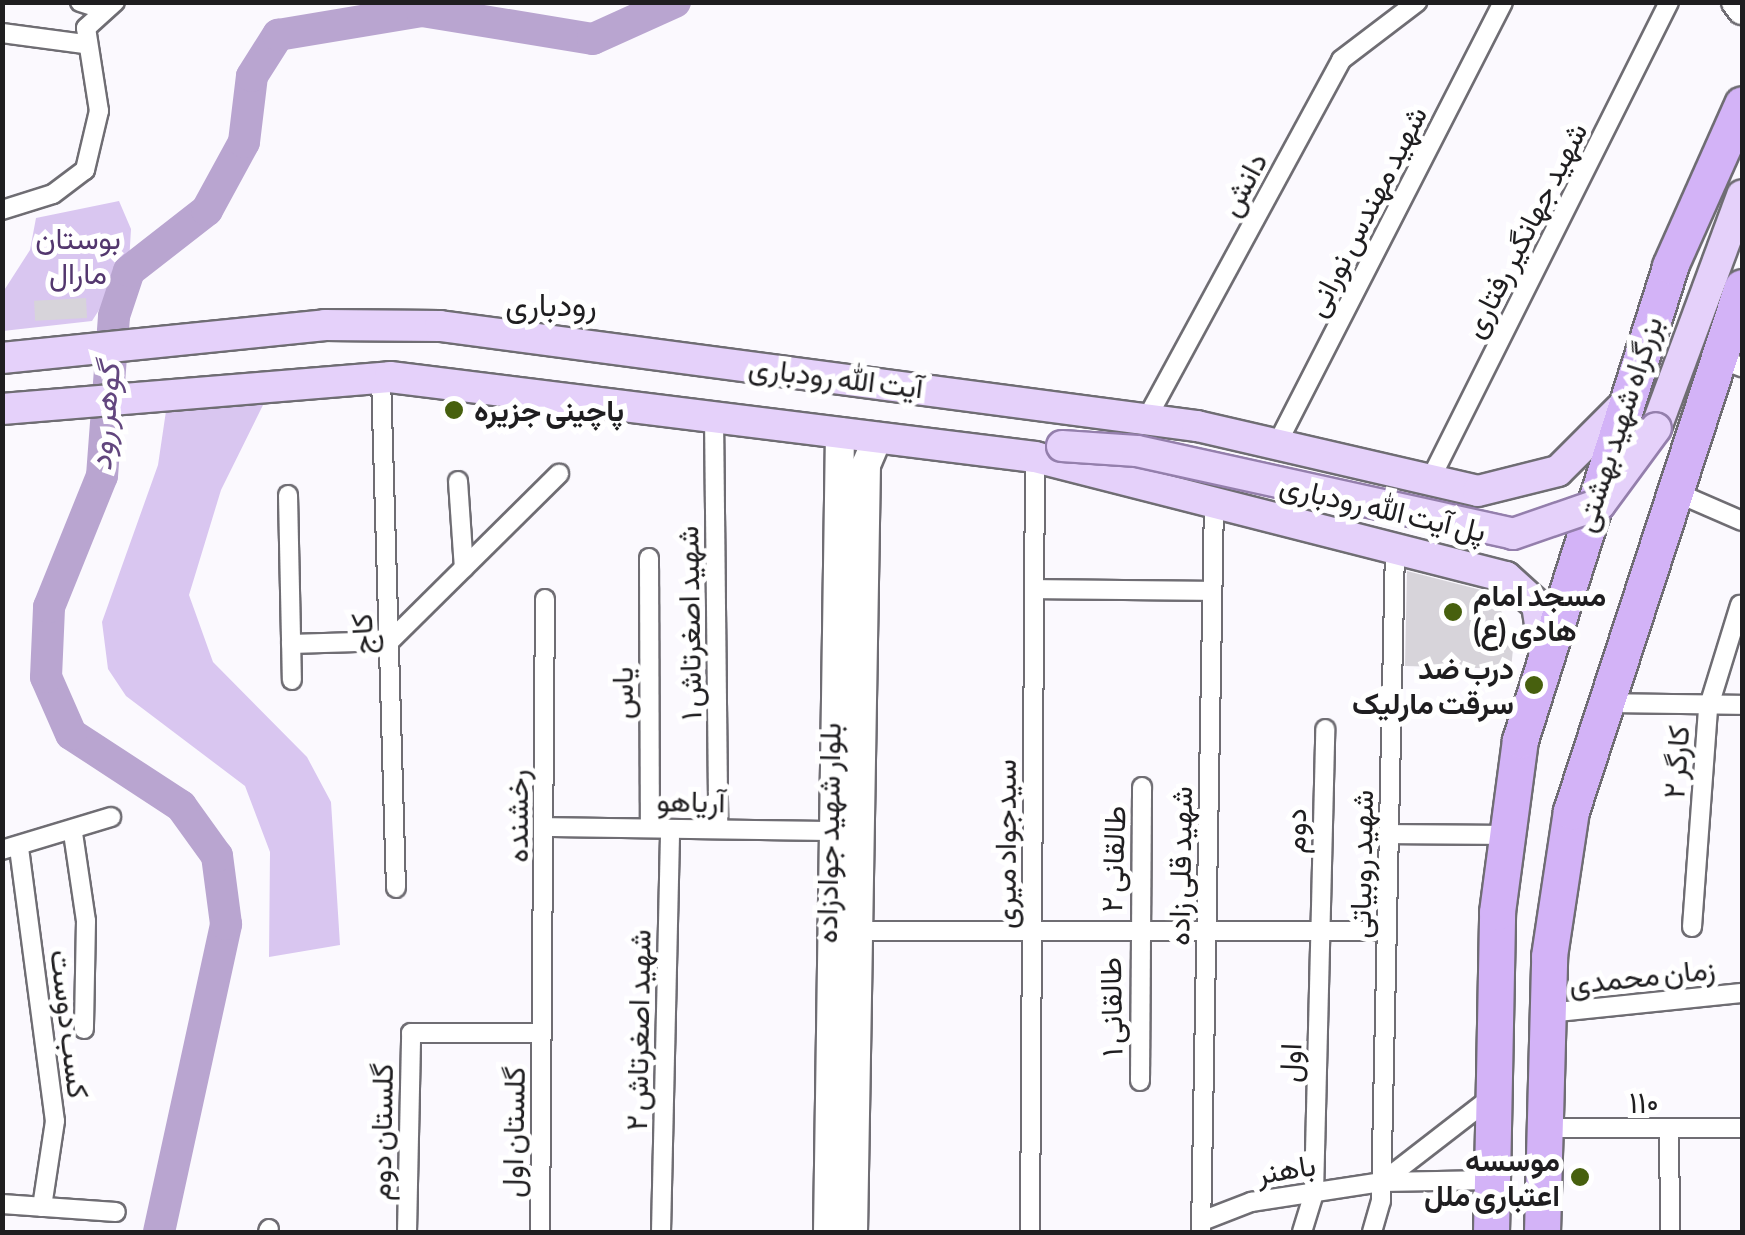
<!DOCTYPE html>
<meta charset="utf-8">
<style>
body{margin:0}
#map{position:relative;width:1745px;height:1235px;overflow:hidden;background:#fbf9fe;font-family:"Asap Condensed",Vazirmatn,sans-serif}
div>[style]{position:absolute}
.green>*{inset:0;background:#d9c6f0}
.river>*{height:32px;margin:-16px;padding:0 16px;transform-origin:16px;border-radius:16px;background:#b9a5d0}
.building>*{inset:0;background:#d7d4da;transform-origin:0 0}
.roads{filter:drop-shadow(2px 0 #6f6d73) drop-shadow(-2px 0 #6f6d73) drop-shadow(0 2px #6f6d73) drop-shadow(0 -2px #6f6d73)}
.street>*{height:18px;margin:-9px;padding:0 9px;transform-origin:9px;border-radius:9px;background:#fff}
.secondary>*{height:28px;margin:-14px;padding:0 14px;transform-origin:14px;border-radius:14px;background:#fff}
.primary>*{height:30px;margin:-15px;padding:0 15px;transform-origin:15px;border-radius:15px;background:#e5d1fa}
.highway>*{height:35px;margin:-17.5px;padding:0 17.5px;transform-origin:17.5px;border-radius:17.5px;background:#d3b3f7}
.bridges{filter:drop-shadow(2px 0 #947fac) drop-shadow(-2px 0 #947fac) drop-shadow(0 2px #947fac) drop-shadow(0 -2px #947fac)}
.primary-bridge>*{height:30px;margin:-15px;padding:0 15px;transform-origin:15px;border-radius:15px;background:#e5d1fa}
.dots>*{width:28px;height:28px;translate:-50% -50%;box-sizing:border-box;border:5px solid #fff;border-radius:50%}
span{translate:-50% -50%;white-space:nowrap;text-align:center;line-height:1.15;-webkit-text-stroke:10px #fff;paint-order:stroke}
.street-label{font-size:30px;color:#1f1e20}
.park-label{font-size:30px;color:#53376e}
.poi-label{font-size:30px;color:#1f1e20;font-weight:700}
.left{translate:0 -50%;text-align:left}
.right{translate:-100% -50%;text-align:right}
.neighbourhood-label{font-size:32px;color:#1f1e20}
.water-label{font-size:32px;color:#62467e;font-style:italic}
.frame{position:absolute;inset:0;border:5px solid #1f1e20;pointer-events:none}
</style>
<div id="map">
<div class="green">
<div style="clip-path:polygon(119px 201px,131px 229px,129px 263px,92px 321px,3px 331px,3px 292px,30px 250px,36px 218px)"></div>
<div style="clip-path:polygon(264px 403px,221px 490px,189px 595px,213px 662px,307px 757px,331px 802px,340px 945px,269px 957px,270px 852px,245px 786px,126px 696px,108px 669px,102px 622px,158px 465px,166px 411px)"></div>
</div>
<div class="river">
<div style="left:159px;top:1232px;width:315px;rotate:-77.7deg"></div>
<div style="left:226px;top:924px;width:69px;rotate:-97.5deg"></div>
<div style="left:217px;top:856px;width:62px;rotate:-125.8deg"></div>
<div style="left:181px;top:806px;width:131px;rotate:-146.8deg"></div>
<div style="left:71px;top:734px;width:62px;rotate:-113.7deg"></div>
<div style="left:46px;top:677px;width:70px;rotate:-87.5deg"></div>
<div style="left:49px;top:607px;width:141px;rotate:-68deg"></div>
<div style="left:102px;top:476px;width:160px;rotate:-85.7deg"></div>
<div style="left:114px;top:316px;width:47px;rotate:-71.6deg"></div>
<div style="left:129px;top:271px;width:99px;rotate:-38deg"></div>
<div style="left:207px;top:210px;width:77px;rotate:-61.4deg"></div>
<div style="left:244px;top:142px;width:66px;rotate:-83.1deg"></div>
<div style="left:252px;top:76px;width:49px;rotate:-57.6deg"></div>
<div style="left:278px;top:35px;width:146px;rotate:-9.5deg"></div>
<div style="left:422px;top:11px;width:173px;rotate:9.3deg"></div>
<div style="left:593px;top:39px;width:90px;rotate:-24.3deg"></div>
</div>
<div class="building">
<div style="left:86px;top:298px;width:20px;height:52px;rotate:87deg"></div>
<div style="clip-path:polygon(1407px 571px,1493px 593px,1514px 639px,1511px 669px,1405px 666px)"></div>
</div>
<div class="roads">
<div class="street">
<div style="left:80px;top:2px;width:25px;rotate:18deg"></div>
<div style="left:2px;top:33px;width:83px;rotate:7.6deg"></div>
<div style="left:2px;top:210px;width:53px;rotate:-17.4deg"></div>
<div style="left:53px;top:194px;width:40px;rotate:-37deg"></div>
<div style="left:85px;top:170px;width:61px;rotate:-76.7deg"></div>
<div style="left:99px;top:111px;width:84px;rotate:-98.9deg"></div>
<div style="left:86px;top:28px;width:39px;rotate:-42deg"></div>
<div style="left:1718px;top:358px;width:26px;rotate:21deg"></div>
<div style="left:381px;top:377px;width:511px;rotate:88.32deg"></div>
<div style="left:714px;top:416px;width:413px;rotate:89.4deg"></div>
<div style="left:1147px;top:418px;width:407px;rotate:-61.5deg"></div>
<div style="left:1341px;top:60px;width:96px;rotate:-37.3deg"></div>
<div style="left:1277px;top:444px;width:496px;rotate:-62.9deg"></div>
<div style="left:458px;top:481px;width:87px;rotate:86.1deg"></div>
<div style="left:1429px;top:482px;width:537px;rotate:-63.43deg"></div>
<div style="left:1673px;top:491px;width:75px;rotate:23.5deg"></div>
<div style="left:288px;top:495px;width:185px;rotate:88.8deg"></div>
<div style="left:649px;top:558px;width:270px;rotate:89.8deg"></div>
<div style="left:1035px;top:589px;width:177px;rotate:0.6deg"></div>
<div style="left:291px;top:644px;width:99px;rotate:-1.7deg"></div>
<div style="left:390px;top:641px;width:238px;rotate:-44.7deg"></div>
<div style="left:1602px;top:703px;width:140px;rotate:0.8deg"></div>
<div style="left:544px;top:827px;width:293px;rotate:0.8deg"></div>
<div style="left:73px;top:833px;width:89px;rotate:81.6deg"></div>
<div style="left:86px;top:921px;width:108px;rotate:91.1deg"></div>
<div style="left:1389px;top:834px;width:115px;rotate:0.5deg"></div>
<div style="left:19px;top:848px;width:275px;rotate:82.5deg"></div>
<div style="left:55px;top:1121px;width:87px;rotate:98.6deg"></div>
<div style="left:2px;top:850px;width:114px;rotate:-16.8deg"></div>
<div style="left:1692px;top:927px;width:219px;rotate:-85.8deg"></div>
<div style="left:1708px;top:709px;width:109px;rotate:-72.9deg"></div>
<div style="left:859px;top:931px;width:528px"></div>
<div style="left:1547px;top:1013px;width:196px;rotate:-5.9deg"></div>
<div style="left:1140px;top:1081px;width:294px;rotate:-89.6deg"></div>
<div style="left:1544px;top:1128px;width:198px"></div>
<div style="left:1669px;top:1129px;width:103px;rotate:89.4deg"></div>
<div style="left:1382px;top:1182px;width:139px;rotate:-37.7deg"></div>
<div style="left:2px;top:1204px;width:114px;rotate:4deg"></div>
<div style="left:1202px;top:1221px;width:53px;rotate:-21.2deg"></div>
<div style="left:1251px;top:1202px;width:133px;rotate:-8.7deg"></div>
<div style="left:1382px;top:1182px;width:110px;rotate:-1deg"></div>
<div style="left:268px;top:1232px;width:3px;rotate:-72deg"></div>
<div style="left:407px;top:1232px;width:199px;rotate:-88.8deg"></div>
<div style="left:411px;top:1033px;width:131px"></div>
<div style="left:540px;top:1232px;width:633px;rotate:-89.55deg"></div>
<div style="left:661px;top:1232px;width:403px;rotate:-88.7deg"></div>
<div style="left:1030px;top:1232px;width:775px;rotate:-89.63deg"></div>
<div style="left:1201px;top:1232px;width:732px;rotate:-88.98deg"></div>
<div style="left:1302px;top:1232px;width:41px;rotate:-72.9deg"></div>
<div style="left:1314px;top:1193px;width:464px;rotate:-88.6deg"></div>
<div style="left:1372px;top:1232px;width:32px;rotate:-74deg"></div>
<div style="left:1381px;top:1201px;width:654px;rotate:-88.77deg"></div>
</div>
<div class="secondary">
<div style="left:1736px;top:2px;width:10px;rotate:53deg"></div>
<div style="left:828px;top:1232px;width:800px;rotate:-89.14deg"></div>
<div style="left:853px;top:1232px;width:767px;rotate:-89.03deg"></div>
<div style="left:866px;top:465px;width:30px;rotate:-67deg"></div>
</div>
<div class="primary">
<div style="left:2px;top:358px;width:325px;rotate:-5.8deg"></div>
<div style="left:325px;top:325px;width:115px;rotate:0.5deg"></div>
<div style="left:440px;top:326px;width:764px;rotate:7.53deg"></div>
<div style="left:1197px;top:426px;width:288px;rotate:13deg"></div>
<div style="left:1478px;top:491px;width:82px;rotate:-14deg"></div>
<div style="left:1558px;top:471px;width:88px;rotate:-45deg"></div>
<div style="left:2px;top:409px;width:389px;rotate:-4.7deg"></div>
<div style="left:390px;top:377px;width:650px;rotate:7.07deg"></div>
<div style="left:1035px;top:457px;width:486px;rotate:14.3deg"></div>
<div style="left:1506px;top:577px;width:42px;rotate:42.1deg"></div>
<div style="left:1537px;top:605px;width:46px;rotate:81.2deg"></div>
<div style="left:1656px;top:428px;width:248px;rotate:-69.7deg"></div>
</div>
<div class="highway">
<div style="left:1491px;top:1232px;width:320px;rotate:-88.9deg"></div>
<div style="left:1497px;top:912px;width:174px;rotate:-82.4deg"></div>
<div style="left:1520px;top:740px;width:497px;rotate:-72.4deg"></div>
<div style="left:1670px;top:266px;width:177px;rotate:-66deg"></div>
<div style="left:1542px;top:1232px;width:276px;rotate:-88.5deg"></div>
<div style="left:1549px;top:956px;width:147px;rotate:-81.4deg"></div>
<div style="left:1571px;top:811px;width:551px;rotate:-71.93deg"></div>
</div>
</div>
<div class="bridges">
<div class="primary-bridge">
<div style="left:1062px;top:446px;width:75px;rotate:3.8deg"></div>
<div style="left:1137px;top:451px;width:385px;rotate:12.4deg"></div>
<div style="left:1513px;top:534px;width:92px;rotate:-19deg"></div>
<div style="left:1600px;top:504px;width:94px;rotate:-53.6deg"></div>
</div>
</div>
<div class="dots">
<div style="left:454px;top:410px;background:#47600e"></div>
<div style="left:1453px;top:612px;background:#47600e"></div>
<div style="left:1534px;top:685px;background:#47600e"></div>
<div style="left:1580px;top:1177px;background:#47600e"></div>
</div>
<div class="street-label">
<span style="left:1243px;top:184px;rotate:-62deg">دانش</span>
<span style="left:1366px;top:211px;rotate:-63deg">شهید مهندس نورانی</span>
<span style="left:1525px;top:230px;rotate:-63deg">شهید جهانگیر رفتاری</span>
<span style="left:836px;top:377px;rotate:7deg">آیت الله رودباری</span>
<span style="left:1618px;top:424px;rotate:-72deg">بزرگراه شهید بهشتی</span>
<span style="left:1383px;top:508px;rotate:13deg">پل آیت الله رودباری</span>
<span style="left:689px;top:623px;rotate:-91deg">شهید اصغرتاش ۱</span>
<span style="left:362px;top:634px;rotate:-93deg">کاج</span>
<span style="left:622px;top:693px;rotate:-90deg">یاس</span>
<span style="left:1676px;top:762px;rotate:-86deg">کارگر ۲</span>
<span style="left:691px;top:801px;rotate:1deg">آریاهو</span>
<span style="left:517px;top:816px;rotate:-90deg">رخشنده</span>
<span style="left:1295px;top:831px;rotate:-89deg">دوم</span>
<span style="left:828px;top:833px;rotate:-89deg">بلوار شهید جوادزاده</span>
<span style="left:1005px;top:844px;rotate:-90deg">سیدجواد میری</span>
<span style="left:1113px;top:859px;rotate:-88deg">طالقانی ۲</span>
<span style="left:1361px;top:864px;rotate:-89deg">شهید روبیاتی</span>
<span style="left:1180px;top:866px;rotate:-89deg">شهید قلی زاده</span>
<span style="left:1642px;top:976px;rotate:-6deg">زمان محمدی</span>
<span style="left:1111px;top:1007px;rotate:-91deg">طالقانی ۱</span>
<span style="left:70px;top:1024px;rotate:83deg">کسب دوست</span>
<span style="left:638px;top:1030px;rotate:-89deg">شهید اصغرتاش ۲</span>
<span style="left:1290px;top:1063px;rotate:-88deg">اول</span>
<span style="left:1644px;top:1102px">۱۱۰</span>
<span style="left:381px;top:1132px;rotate:-89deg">گلستان دوم</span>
<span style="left:513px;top:1132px;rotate:-89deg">گلستان اول</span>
<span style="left:1286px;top:1169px;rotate:-9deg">باهنر</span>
</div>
<div class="park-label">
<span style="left:78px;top:255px">بوستان<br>مارال</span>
</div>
<div class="poi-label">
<span class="left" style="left:474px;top:410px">پاچینی جزیره</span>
<span class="left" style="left:1473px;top:612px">مسجد امام<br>هادی (ع)</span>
<span class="right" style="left:1514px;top:685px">درب ضد<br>سرقت مارلیک</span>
<span class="right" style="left:1560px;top:1177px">موسسه<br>اعتباری ملل</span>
</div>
<div class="neighbourhood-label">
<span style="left:551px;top:305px">رودباری</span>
</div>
<div class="water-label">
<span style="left:105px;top:417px;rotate:-85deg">گوهر رود</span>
</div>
<div class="frame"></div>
</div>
